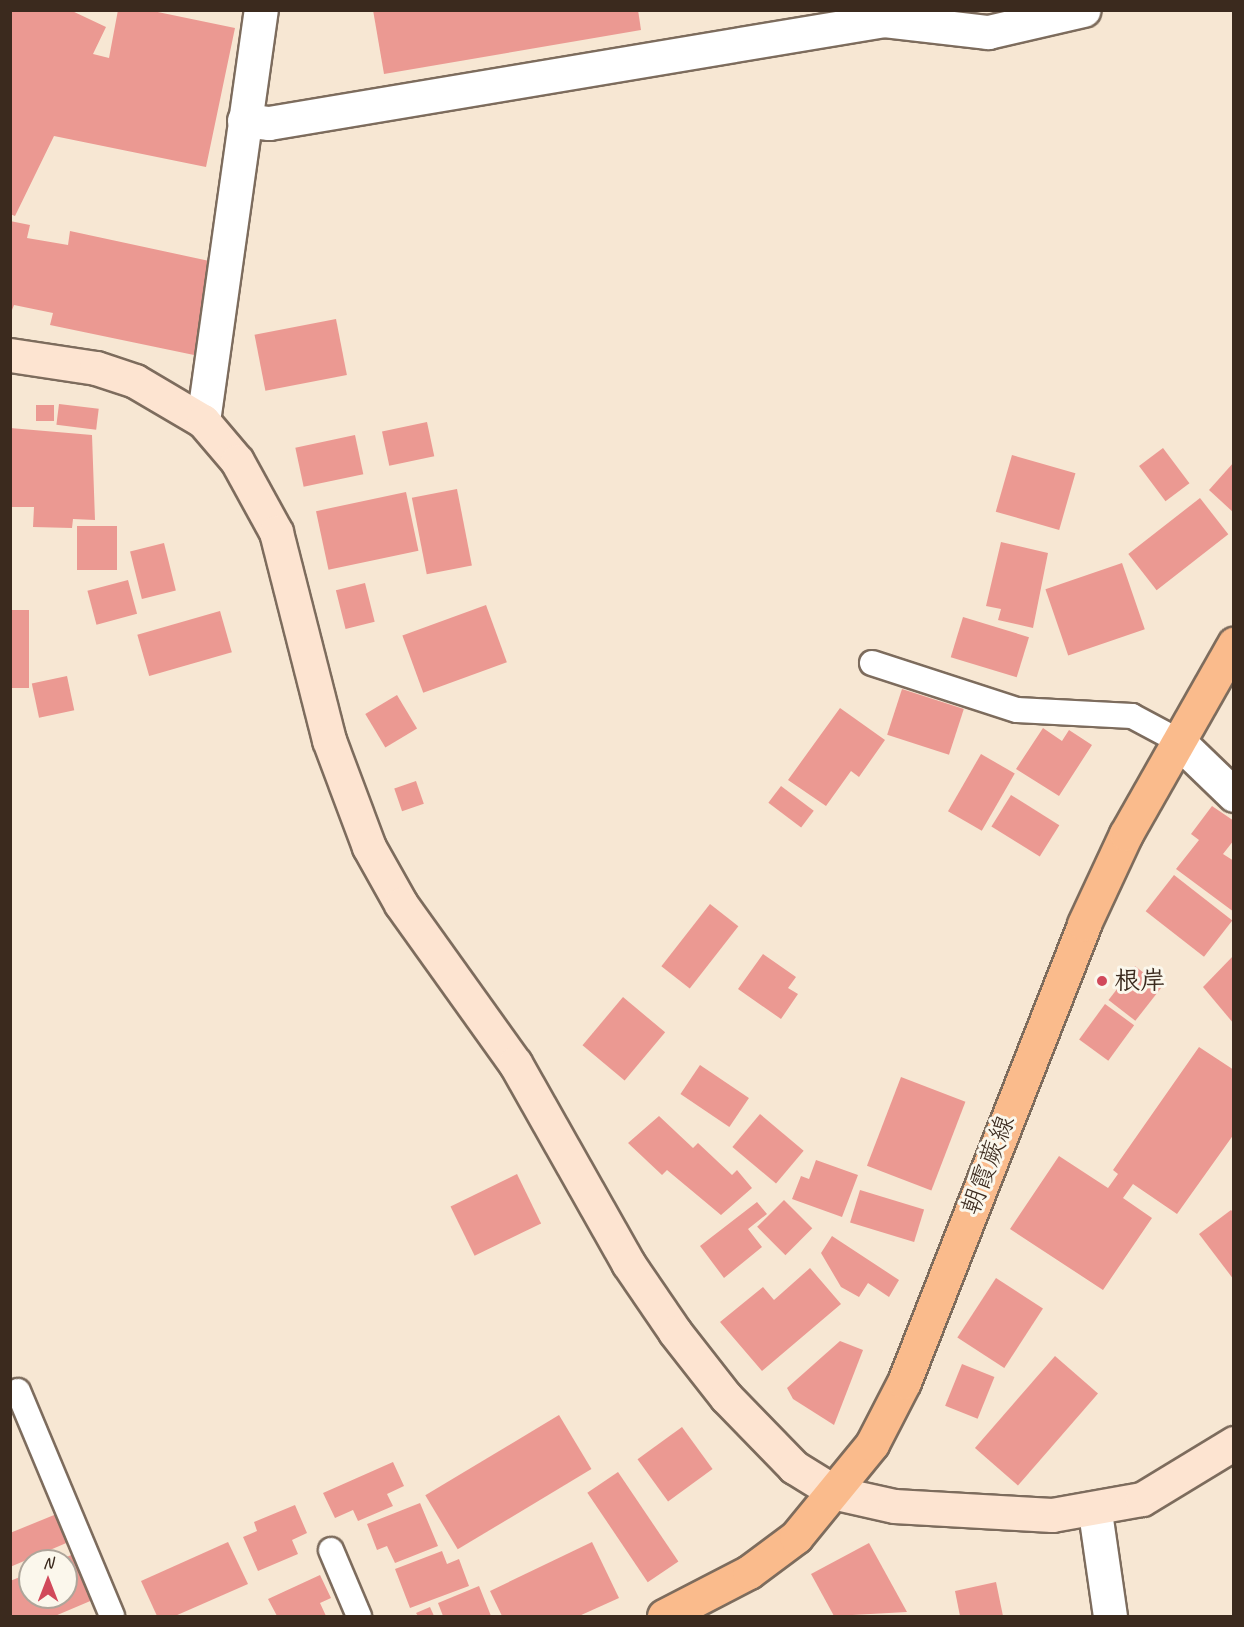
<!DOCTYPE html>
<meta charset="utf-8">
<style>
body{margin:0}
#map{position:relative;width:1244px;height:1627px;overflow:hidden;background:#f7e7d3;font-family:Caveat,"Klee One",sans-serif}
div>[style]{position:absolute}
.building>*{inset:0;background:#eb9992;transform-origin:0 0}
.roads{filter:drop-shadow(2px 0 #7d6c5d) drop-shadow(-2px 0 #7d6c5d) drop-shadow(0 2px #7d6c5d) drop-shadow(0 -2px #7d6c5d)}
.lane>*{height:24px;margin:-12px;padding:0 12px;transform-origin:12px;border-radius:12px;background:#fff}
.street>*{height:33px;margin:-16.5px;padding:0 16.5px;transform-origin:16.5px;border-radius:16.5px;background:#fff}
.secondary>*{height:33px;margin:-16.5px;padding:0 16.5px;transform-origin:16.5px;border-radius:16.5px;background:#fde4d1}
.primary>*{height:33px;margin:-16.5px;padding:0 16.5px;transform-origin:16.5px;border-radius:16.5px;background:#fabb8c}
.dots>*{width:16px;height:16px;translate:-50% -50%;box-sizing:border-box;border:3px solid #fbf7ec;border-radius:50%}
span{translate:-50% -50%;white-space:nowrap;text-align:center;line-height:1.15;-webkit-text-stroke:6px #fbf7ec;paint-order:stroke}
.poi-label{font-size:26px;color:#3b2a1e;font-weight:700}
.left{translate:0 -50%;text-align:left}
.street-label{font-size:26px;color:#3b2a1e}
.frame{position:absolute;inset:0;border:12px solid #3b2a1e;pointer-events:none}
.north{position:absolute;left:18px;top:1549px;width:60px;height:60px;box-sizing:border-box;background:#fbf7ec;border:2px solid #aea59a;border-radius:50%;rotate:0deg;font-size:16px;font-weight:700;line-height:24px;text-align:center;color:#3b2a1e}
.north::after{content:'';display:block;margin:auto;width:21px;height:27px;background:#d1495b;clip-path:polygon(50% 0,100% 100%,50% 72%,0 100%)}
</style>
<div id="map">
<div class="building">
<div style="clip-path:polygon(10px 10px,70px 10px,106px 27px,93px 54px,109px 58px,118px 10px,148px 10px,235px 28px,206px 167px,54px 136px,15px 216px,10px 214px)"></div>
<div style="clip-path:polygon(373px 10px,638px 10px,641px 30px,384px 74px)"></div>
<div style="clip-path:polygon(10px 221px,30px 225px,27px 238px,68px 245px,70px 231px,214px 262px,194px 355px,50px 325px,53px 313px,14px 305px,10px 315px)"></div>
<div style="left:336px;top:319px;width:57px;height:83px;rotate:79deg"></div>
<div style="left:59px;top:404px;width:40px;height:21px;rotate:7deg"></div>
<div style="left:36px;top:405px;width:18px;height:16px"></div>
<div style="left:427px;top:422px;width:35px;height:46px;rotate:78deg"></div>
<div style="clip-path:polygon(10px 428px,92px 435px,95px 520px,73px 519px,72px 528px,33px 527px,34px 507px,10px 507px)"></div>
<div style="left:355px;top:435px;width:40px;height:61px;rotate:78deg"></div>
<div style="left:1163px;top:448px;width:44px;height:30px;rotate:53deg"></div>
<div style="left:1012px;top:455px;width:66px;height:59px;rotate:16deg"></div>
<div style="clip-path:polygon(1234px 462px,1234px 513px,1209px 490px)"></div>
<div style="left:457px;top:489px;width:78px;height:46px;rotate:79deg"></div>
<div style="left:406px;top:492px;width:60px;height:92px;rotate:78deg"></div>
<div style="left:1200px;top:498px;width:46px;height:91px;rotate:52deg"></div>
<div style="left:117px;top:526px;width:44px;height:40px;rotate:90deg"></div>
<div style="clip-path:polygon(1001px 542px,1048px 553px,1033px 628px,998px 620px,1001px 609px,986px 606px)"></div>
<div style="left:164px;top:543px;width:49px;height:35px;rotate:76deg"></div>
<div style="left:1122px;top:563px;width:70px;height:81px;rotate:71deg"></div>
<div style="left:128px;top:580px;width:35px;height:42px;rotate:75deg"></div>
<div style="left:365px;top:583px;width:40px;height:30px;rotate:76deg"></div>
<div style="left:486px;top:605px;width:61px;height:89px;rotate:70deg"></div>
<div style="left:10px;top:610px;width:19px;height:78px"></div>
<div style="left:220px;top:611px;width:43px;height:86px;rotate:74deg"></div>
<div style="left:963px;top:617px;width:69px;height:42px;rotate:17deg"></div>
<div style="left:67px;top:676px;width:35px;height:36px;rotate:78deg"></div>
<div style="left:902px;top:689px;width:65px;height:48px;rotate:18deg"></div>
<div style="left:397px;top:695px;width:39px;height:37px;rotate:59deg"></div>
<div style="clip-path:polygon(840px 708px,885px 740px,859px 777px,851px 771px,826px 806px,788px 780px)"></div>
<div style="clip-path:polygon(1043px 728px,1062px 741px,1069px 730px,1092px 745px,1059px 796px,1016px 769px)"></div>
<div style="left:981px;top:754px;width:39px;height:66px;rotate:30deg"></div>
<div style="left:416px;top:781px;width:24px;height:23px;rotate:71deg"></div>
<div style="left:781px;top:786px;width:41px;height:21px;rotate:37deg"></div>
<div style="left:1011px;top:795px;width:57px;height:37px;rotate:32deg"></div>
<div style="clip-path:polygon(1212px 806px,1234px 821px,1234px 840px,1223px 854px,1234px 861px,1234px 912px,1176px 869px,1199px 840px,1191px 834px)"></div>
<div style="left:1174px;top:875px;width:74px;height:46px;rotate:38deg"></div>
<div style="left:710px;top:904px;width:36px;height:79px;rotate:38deg"></div>
<div style="clip-path:polygon(763px 954px,796px 977px,788px 988px,798px 994px,781px 1019px,738px 989px)"></div>
<div style="clip-path:polygon(1234px 955px,1234px 1024px,1203px 987px)"></div>
<div style="left:1135px;top:966px;width:34px;height:43px;rotate:38deg"></div>
<div style="left:623px;top:997px;width:55px;height:63px;rotate:40deg"></div>
<div style="left:1105px;top:1004px;width:36px;height:44px;rotate:36deg"></div>
<div style="clip-path:polygon(1199px 1047px,1234px 1070px,1234px 1134px,1177px 1214px,1133px 1184px,1123px 1198px,1152px 1218px,1103px 1290px,1010px 1229px,1059px 1156px,1108px 1188px,1118px 1174px,1113px 1170px)"></div>
<div style="left:700px;top:1065px;width:59px;height:35px;rotate:34deg"></div>
<div style="left:901px;top:1077px;width:69px;height:95px;rotate:21deg"></div>
<div style="left:760px;top:1114px;width:57px;height:43px;rotate:40deg"></div>
<div style="clip-path:polygon(659px 1116px,693px 1148px,698px 1143px,732px 1175px,737px 1170px,752px 1188px,721px 1215px,667px 1170px,662px 1175px,628px 1143px)"></div>
<div style="clip-path:polygon(816px 1160px,858px 1175px,842px 1217px,792px 1199px,801px 1176px,809px 1179px)"></div>
<div style="left:517px;top:1174px;width:55px;height:74px;rotate:64deg"></div>
<div style="left:860px;top:1190px;width:67px;height:34px;rotate:17deg"></div>
<div style="left:784px;top:1200px;width:40px;height:38px;rotate:45deg"></div>
<div style="clip-path:polygon(757px 1202px,767px 1214px,748px 1229px,762px 1247px,724px 1278px,700px 1246px)"></div>
<div style="clip-path:polygon(1231px 1210px,1234px 1213px,1234px 1280px,1199px 1234px)"></div>
<div style="clip-path:polygon(832px 1236px,899px 1280px,889px 1297px,868px 1283px,859px 1297px,841px 1287px,821px 1253px)"></div>
<div style="clip-path:polygon(810px 1268px,841px 1304px,762px 1371px,720px 1322px,763px 1287px,774px 1300px)"></div>
<div style="left:996px;top:1278px;width:56px;height:71px;rotate:33deg"></div>
<div style="clip-path:polygon(840px 1341px,863px 1350px,834px 1425px,793px 1399px,787px 1388px)"></div>
<div style="left:1055px;top:1356px;width:57px;height:122px;rotate:41deg"></div>
<div style="left:962px;top:1364px;width:35px;height:45px;rotate:22deg"></div>
<div style="left:559px;top:1415px;width:63px;height:156px;rotate:59deg"></div>
<div style="left:682px;top:1427px;width:52px;height:55px;rotate:54deg"></div>
<div style="clip-path:polygon(393px 1462px,404px 1486px,387px 1494px,393px 1506px,358px 1521px,353px 1510px,335px 1518px,323px 1493px)"></div>
<div style="left:618px;top:1472px;width:108px;height:37px;rotate:56deg"></div>
<div style="clip-path:polygon(420px 1503px,438px 1546px,395px 1563px,387px 1546px,377px 1550px,367px 1524px)"></div>
<div style="clip-path:polygon(295px 1505px,307px 1533px,292px 1540px,298px 1554px,258px 1571px,243px 1537px,257px 1531px,254px 1522px)"></div>
<div style="clip-path:polygon(59px 1513px,71px 1541px,10px 1567px,10px 1533px)"></div>
<div style="clip-path:polygon(228px 1542px,248px 1584px,175px 1616px,157px 1616px,141px 1581px)"></div>
<div style="clip-path:polygon(592px 1542px,619px 1598px,579px 1616px,502px 1616px,490px 1591px)"></div>
<div style="clip-path:polygon(869px 1543px,907px 1612px,834px 1616px,811px 1574px)"></div>
<div style="clip-path:polygon(442px 1551px,447px 1564px,459px 1559px,469px 1586px,410px 1608px,395px 1569px)"></div>
<div style="clip-path:polygon(76px 1553px,95px 1599px,55px 1616px,10px 1616px,10px 1581px,30px 1573px,30px 1597px,66px 1597px,66px 1561px,57px 1561px)"></div>
<div style="clip-path:polygon(320px 1575px,331px 1598px,320px 1603px,326px 1616px,277px 1616px,268px 1599px)"></div>
<div style="clip-path:polygon(996px 1582px,1003px 1616px,960px 1616px,955px 1591px)"></div>
<div style="clip-path:polygon(479px 1586px,491px 1616px,443px 1616px,438px 1603px)"></div>
<div style="clip-path:polygon(430px 1607px,434px 1616px,418px 1616px,416px 1613px)"></div>
</div>
<div class="roads">
<div class="lane">
<div style="left:872px;top:663px;width:152px;rotate:18deg"></div>
<div style="left:1017px;top:710px;width:115px;rotate:3deg"></div>
<div style="left:1132px;top:716px;width:51px;rotate:28.1deg"></div>
<div style="left:18px;top:1391px;width:244px;rotate:67.3deg"></div>
<div style="left:331px;top:1550px;width:72px;rotate:67deg"></div>
</div>
<div class="street">
<div style="left:244px;top:120px;width:25px;rotate:7deg"></div>
<div style="left:269px;top:123px;width:624px;rotate:-9.51deg"></div>
<div style="left:884px;top:20px;width:105px;rotate:6.6deg"></div>
<div style="left:988px;top:32px;width:98px;rotate:-13deg"></div>
<div style="left:203px;top:421px;width:415px;rotate:-82deg"></div>
<div style="left:1177px;top:740px;width:79px;rotate:44deg"></div>
<div style="left:1095px;top:1512px;width:105px;rotate:81.8deg"></div>
</div>
<div class="secondary">
<div style="left:10px;top:355px;width:87px;rotate:8.6deg"></div>
<div style="left:96px;top:368px;width:41px;rotate:18.4deg"></div>
<div style="left:135px;top:381px;width:79px;rotate:30.5deg"></div>
<div style="left:203px;top:421px;width:52px;rotate:49.6deg"></div>
<div style="left:237px;top:461px;width:81px;rotate:61.2deg"></div>
<div style="left:276px;top:532px;width:215px;rotate:75.7deg"></div>
<div style="left:329px;top:740px;width:114px;rotate:69.5deg"></div>
<div style="left:369px;top:847px;width:65px;rotate:60.7deg"></div>
<div style="left:401px;top:904px;width:196px;rotate:54.4deg"></div>
<div style="left:515px;top:1063px;width:230px;rotate:60.5deg"></div>
<div style="left:628px;top:1263px;width:83px;rotate:55.7deg"></div>
<div style="left:675px;top:1332px;width:83px;rotate:51.9deg"></div>
<div style="left:726px;top:1397px;width:98px;rotate:45.8deg"></div>
<div style="left:794px;top:1467px;width:49px;rotate:31.8deg"></div>
<div style="left:836px;top:1493px;width:59px;rotate:12.6deg"></div>
<div style="left:894px;top:1506px;width:158px;rotate:3.3deg"></div>
<div style="left:1052px;top:1515px;width:91px;rotate:-10.1deg"></div>
<div style="left:1142px;top:1499px;width:108px;rotate:-31.3deg"></div>
</div>
<div class="primary">
<div style="left:664px;top:1616px;width:96px;rotate:-27.4deg"></div>
<div style="left:749px;top:1572px;width:59px;rotate:-36.7deg"></div>
<div style="left:796px;top:1537px;width:120px;rotate:-50.7deg"></div>
<div style="left:872px;top:1444px;width:70px;rotate:-62.7deg"></div>
<div style="left:904px;top:1382px;width:492px;rotate:-68.5deg"></div>
<div style="left:1084px;top:924px;width:99px;rotate:-65deg"></div>
<div style="left:1126px;top:834px;width:219px;rotate:-60.4deg"></div>
</div>
</div>
<div class="dots">
<div style="left:1102px;top:981px;background:#d1495b"></div>
</div>
<div class="poi-label">
<span class="left" style="left:1114px;top:981px">根岸</span>
</div>
<div class="street-label">
<span style="left:988px;top:1165px;rotate:-69deg">朝霞蕨線</span>
</div>
<div class="frame"></div>
<div class="north">N</div>
</div>
